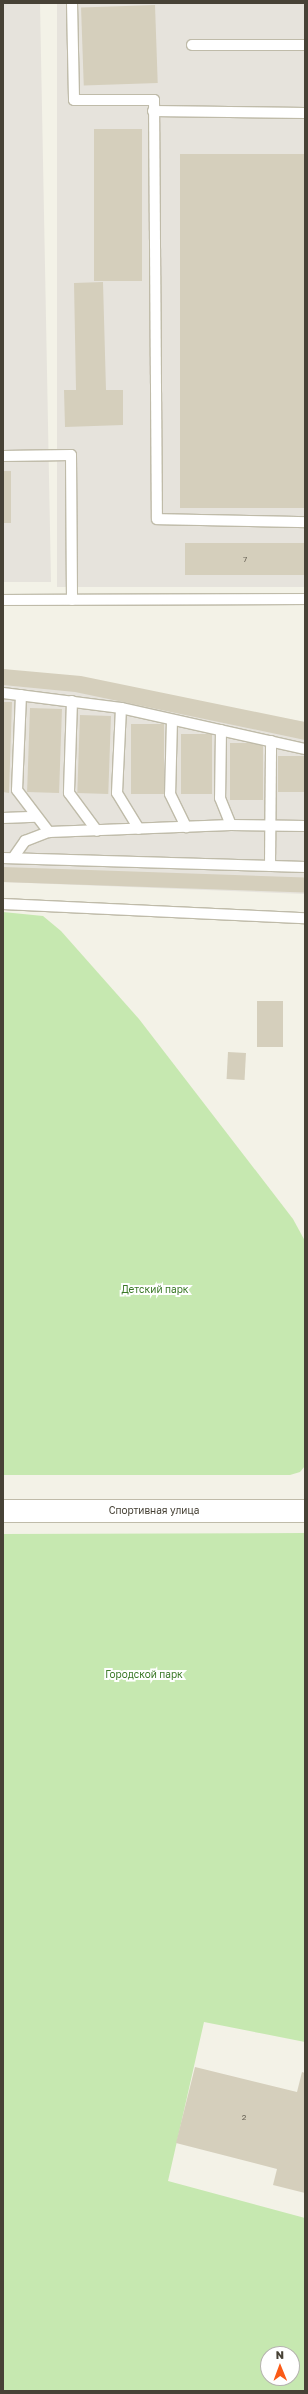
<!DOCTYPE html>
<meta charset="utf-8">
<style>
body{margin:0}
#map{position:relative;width:308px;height:2394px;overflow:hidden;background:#f3f2e7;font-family:"Golos Text",sans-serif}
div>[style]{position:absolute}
.industrial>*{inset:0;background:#e6e3dc;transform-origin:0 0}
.green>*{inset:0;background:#c6e8b0}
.building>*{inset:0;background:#d5cfbc;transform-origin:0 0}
.roads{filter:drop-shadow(1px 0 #bfbba9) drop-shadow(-1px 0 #bfbba9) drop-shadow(0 1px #bfbba9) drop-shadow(0 -1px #bfbba9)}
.service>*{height:10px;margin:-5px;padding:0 5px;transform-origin:5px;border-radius:5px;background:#fff}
.tertiary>*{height:22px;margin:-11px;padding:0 11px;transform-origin:11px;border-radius:11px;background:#fff}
span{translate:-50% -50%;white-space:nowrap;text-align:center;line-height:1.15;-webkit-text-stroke:4px #fff;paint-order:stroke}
.number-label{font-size:8px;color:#6a6558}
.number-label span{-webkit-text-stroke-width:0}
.park-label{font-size:10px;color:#3c7929}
.street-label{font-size:10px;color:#474236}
.frame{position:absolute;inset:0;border:4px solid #474236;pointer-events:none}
.north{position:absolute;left:260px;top:2346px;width:40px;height:40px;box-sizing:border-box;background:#fff;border:1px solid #b5b3af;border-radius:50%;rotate:359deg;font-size:11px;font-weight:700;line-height:16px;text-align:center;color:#474236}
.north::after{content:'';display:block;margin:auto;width:14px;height:18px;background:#fa5a17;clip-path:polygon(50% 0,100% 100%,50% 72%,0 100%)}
</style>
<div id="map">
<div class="industrial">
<div style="clip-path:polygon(3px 3px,40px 3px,51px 582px,3px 582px)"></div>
<div style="left:57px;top:3px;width:248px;height:584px"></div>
<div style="clip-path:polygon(3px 669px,305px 722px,305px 894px,3px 882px)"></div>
</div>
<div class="green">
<div style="clip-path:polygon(3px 912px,43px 916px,61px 931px,139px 1019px,293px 1219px,305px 1241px,305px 1466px,300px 1472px,290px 1475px,3px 1475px)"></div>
<div style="clip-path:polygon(evenodd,305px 1533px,305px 2042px,204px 2022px,168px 2181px,305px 2218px,305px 2391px,3px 2391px,3px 1534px,305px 1533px,268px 2354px,292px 2354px,292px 2378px,268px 2378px,268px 2354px)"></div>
</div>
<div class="building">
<div style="left:155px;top:5px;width:78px;height:74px;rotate:88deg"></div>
<div style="left:94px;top:129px;width:48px;height:152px"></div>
<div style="left:305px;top:154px;width:354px;height:125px;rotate:90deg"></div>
<div style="clip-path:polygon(103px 282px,106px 390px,123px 390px,123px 425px,65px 427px,64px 390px,76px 390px,74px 283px)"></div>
<div style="left:3px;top:471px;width:8px;height:52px"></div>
<div style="left:305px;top:543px;width:32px;height:120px;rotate:90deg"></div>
<div style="clip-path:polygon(3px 669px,81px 676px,305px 722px,305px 740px,75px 692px,3px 685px)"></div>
<div style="clip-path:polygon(3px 702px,12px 702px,9px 793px,3px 792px)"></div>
<div style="left:30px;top:708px;width:32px;height:84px;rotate:2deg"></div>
<div style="left:80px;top:715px;width:31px;height:78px;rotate:2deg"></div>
<div style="left:131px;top:724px;width:33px;height:70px"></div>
<div style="left:181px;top:734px;width:31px;height:60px"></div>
<div style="left:230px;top:743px;width:33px;height:57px"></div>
<div style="left:278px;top:756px;width:27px;height:36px"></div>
<div style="left:3px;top:867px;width:302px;height:15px;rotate:2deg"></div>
<div style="left:257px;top:1001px;width:26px;height:46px"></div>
<div style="left:228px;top:1052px;width:18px;height:27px;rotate:3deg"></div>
<div style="clip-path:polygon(195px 2067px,297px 2092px,302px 2072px,305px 2073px,305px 2193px,273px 2185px,277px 2169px,176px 2143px)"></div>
</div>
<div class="roads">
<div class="service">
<div style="left:72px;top:3px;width:97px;rotate:88.8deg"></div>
<div style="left:74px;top:100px;width:80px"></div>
<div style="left:154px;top:100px;width:419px;rotate:89.6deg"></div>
<div style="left:157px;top:519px;width:148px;rotate:1.2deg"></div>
<div style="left:192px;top:45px;width:113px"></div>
<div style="left:153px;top:111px;width:152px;rotate:0.8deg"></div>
<div style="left:3px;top:456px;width:68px;rotate:-0.8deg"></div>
<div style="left:71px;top:455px;width:145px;rotate:89.6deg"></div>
<div style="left:3px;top:600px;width:302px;rotate:-0.2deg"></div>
<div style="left:3px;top:693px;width:119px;rotate:7.2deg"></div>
<div style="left:121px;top:708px;width:189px;rotate:12.6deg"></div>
<div style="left:21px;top:695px;width:95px;rotate:92.4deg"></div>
<div style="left:17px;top:790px;width:53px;rotate:52.7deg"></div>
<div style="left:72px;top:701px;width:92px;rotate:91.9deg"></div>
<div style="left:69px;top:793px;width:47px;rotate:53.6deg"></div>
<div style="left:121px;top:708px;width:85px;rotate:92.7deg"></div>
<div style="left:117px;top:793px;width:42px;rotate:58.6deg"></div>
<div style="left:172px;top:720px;width:74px;rotate:91.5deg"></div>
<div style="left:170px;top:794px;width:37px;rotate:64deg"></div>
<div style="left:221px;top:730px;width:68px;rotate:90.8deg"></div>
<div style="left:220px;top:798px;width:29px;rotate:68deg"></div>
<div style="left:3px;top:818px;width:33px;rotate:-2deg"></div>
<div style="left:3px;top:858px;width:302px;rotate:1.7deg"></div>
<div style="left:13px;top:858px;width:21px;rotate:-55deg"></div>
<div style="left:25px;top:841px;width:26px;rotate:-21deg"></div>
<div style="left:49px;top:832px;width:182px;rotate:-2.2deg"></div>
<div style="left:231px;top:825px;width:74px;rotate:0.8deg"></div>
<div style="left:270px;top:866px;width:125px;rotate:-89.5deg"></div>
<div style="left:3px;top:904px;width:302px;rotate:2.7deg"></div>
</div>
<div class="tertiary">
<div style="left:3px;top:1511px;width:302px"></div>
</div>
</div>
<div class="number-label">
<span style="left:245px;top:560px">7</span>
<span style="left:244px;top:2118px">2</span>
</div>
<div class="park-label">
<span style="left:155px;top:1290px">Детский парк</span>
<span style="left:144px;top:1675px">Городской парк</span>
</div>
<div class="street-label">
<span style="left:154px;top:1511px">Спортивная улица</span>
</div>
<div class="frame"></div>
<div class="north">N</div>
</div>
